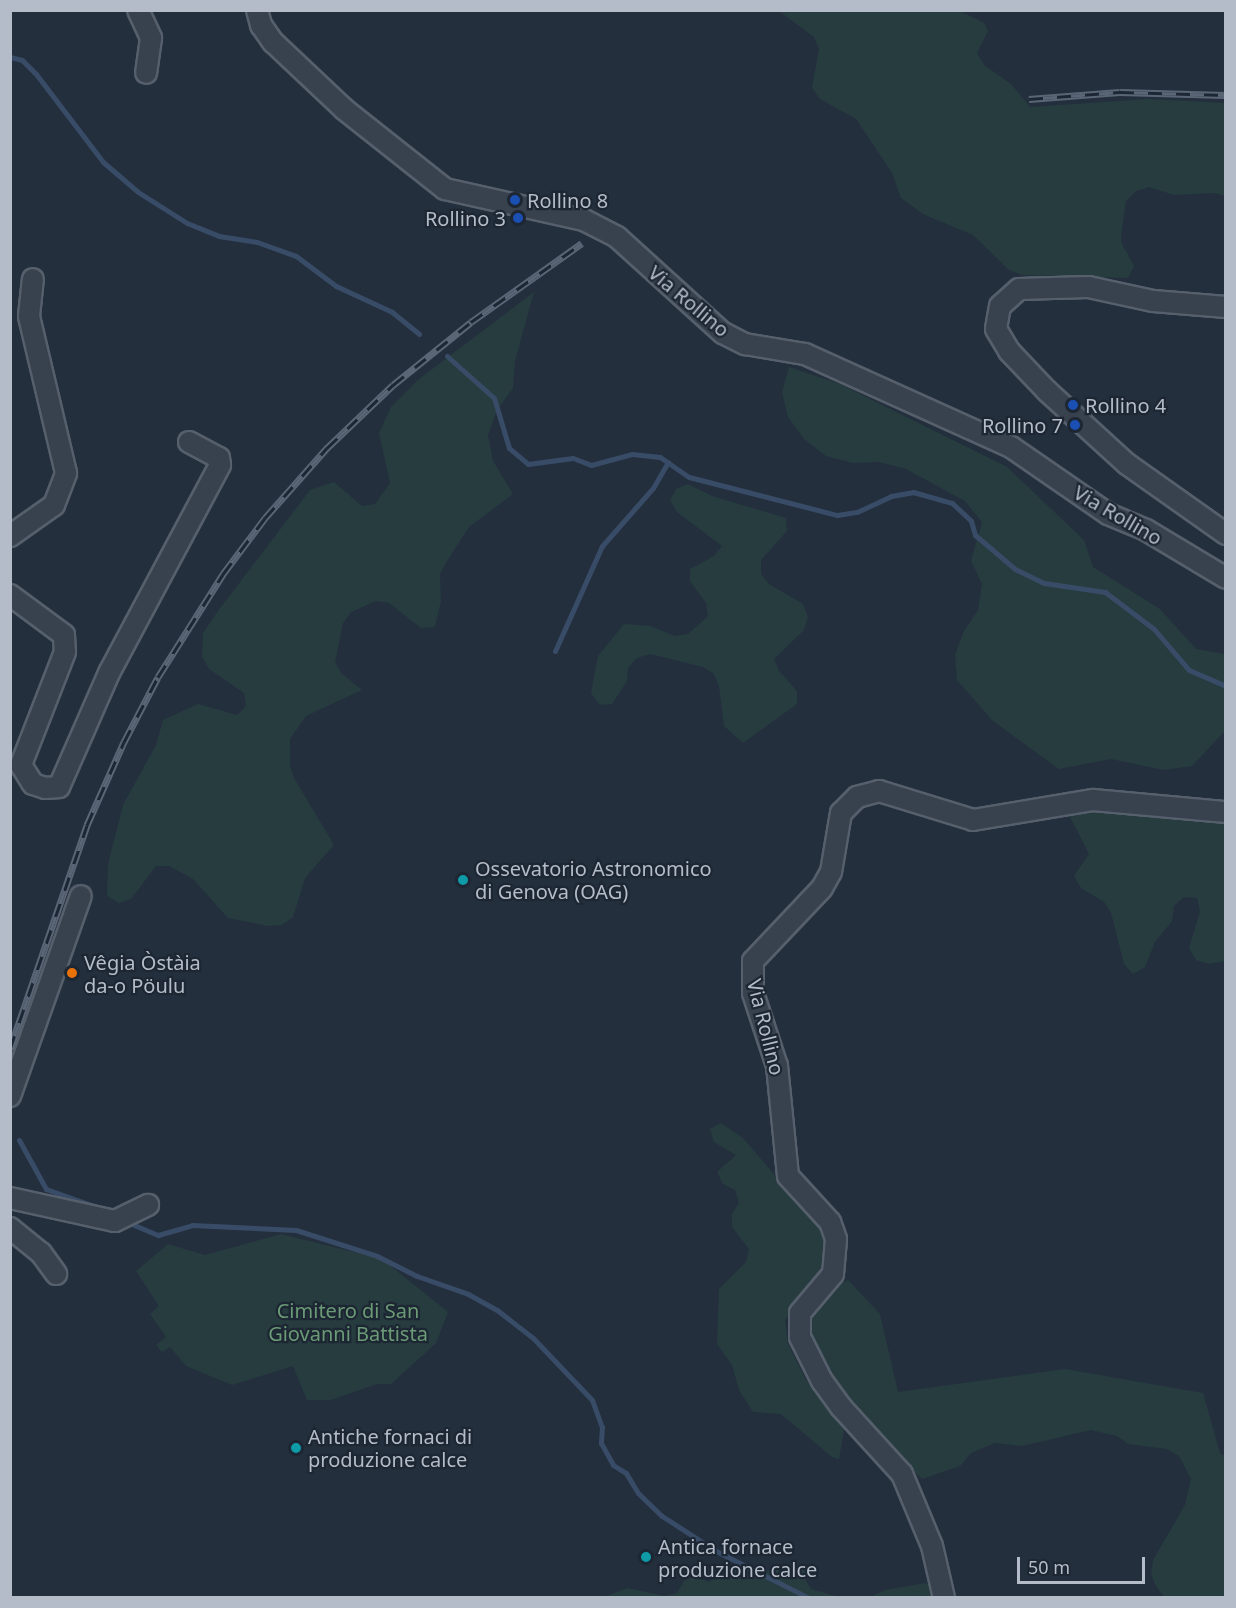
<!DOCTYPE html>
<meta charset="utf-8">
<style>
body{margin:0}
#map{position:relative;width:1236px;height:1608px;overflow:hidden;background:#242f3e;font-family:"Noto Sans",sans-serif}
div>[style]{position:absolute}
.green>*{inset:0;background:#263c3f}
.stream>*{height:5px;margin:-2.5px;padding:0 2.5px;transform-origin:2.5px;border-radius:2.5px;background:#394c67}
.roads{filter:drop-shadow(2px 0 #565f6c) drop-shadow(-2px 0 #565f6c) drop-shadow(0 2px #565f6c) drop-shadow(0 -2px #565f6c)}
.minor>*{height:20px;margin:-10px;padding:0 10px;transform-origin:10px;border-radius:10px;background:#38414e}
.rail>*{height:7px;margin-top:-3.5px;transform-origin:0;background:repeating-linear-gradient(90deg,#1d2633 0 14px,#5a6575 0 28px);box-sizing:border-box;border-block:2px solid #5a6575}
.dots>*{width:16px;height:16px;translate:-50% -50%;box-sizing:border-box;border:3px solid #1d2633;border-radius:50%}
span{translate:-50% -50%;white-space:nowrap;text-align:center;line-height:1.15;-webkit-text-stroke:4.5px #1d2633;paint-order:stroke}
.poi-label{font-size:20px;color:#b4bcc9}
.left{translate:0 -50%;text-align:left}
.right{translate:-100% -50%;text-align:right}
.street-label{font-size:20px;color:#b4bcc9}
.park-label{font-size:20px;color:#6b9a76}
.frame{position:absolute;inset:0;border:12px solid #b4bcc9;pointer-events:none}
.scale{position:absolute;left:1017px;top:1557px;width:128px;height:27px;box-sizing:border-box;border:3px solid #b4bcc9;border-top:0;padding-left:8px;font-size:18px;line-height:21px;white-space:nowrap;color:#b4bcc9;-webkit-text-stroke:4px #1d2633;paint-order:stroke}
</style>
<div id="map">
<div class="green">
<div style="clip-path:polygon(779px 11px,960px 11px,984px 23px,988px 31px,977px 53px,984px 65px,1011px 84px,1030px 107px,1150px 99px,1225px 103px,1225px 196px,1215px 193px,1174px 195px,1149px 187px,1136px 191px,1126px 201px,1122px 228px,1121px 242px,1134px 266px,1128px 278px,1022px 275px,1009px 270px,973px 235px,923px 214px,901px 198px,892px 173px,856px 119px,820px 99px,812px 88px,819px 49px,814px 37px)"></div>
<div style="clip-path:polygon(534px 292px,515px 361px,513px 388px,497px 410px,488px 435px,493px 461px,513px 494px,469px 527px,447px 561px,440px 574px,441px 601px,435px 627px,421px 628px,389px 603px,376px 601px,351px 612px,343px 623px,335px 662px,341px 673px,362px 690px,306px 716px,290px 739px,290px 765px,294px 778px,334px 845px,305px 878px,293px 917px,282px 925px,268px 926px,228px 918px,193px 879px,169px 866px,156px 866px,131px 899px,119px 903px,107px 896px,108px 864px,123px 805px,156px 745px,163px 720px,198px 704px,237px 715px,246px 706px,244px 693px,209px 669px,202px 657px,203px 633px,218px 611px,310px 490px,334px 482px,362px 506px,375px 504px,390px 483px,379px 433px,391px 407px,419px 379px)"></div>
<div style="clip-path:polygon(789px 367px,840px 384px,1007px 467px,1084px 540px,1093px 567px,1160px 609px,1196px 649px,1225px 654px,1225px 731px,1192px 766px,1164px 770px,1111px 759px,1059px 769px,993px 721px,957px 680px,955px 655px,964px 631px,978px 610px,982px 584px,971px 561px,982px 522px,965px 501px,906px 469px,879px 462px,853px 463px,826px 456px,804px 439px,788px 417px,782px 392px)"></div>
<div style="clip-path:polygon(688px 484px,712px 496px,786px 518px,787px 531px,761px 560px,761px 574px,769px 584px,803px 604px,808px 617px,804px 630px,774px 659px,779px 671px,797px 691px,797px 704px,743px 743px,724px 726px,719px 686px,714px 674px,703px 667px,650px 654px,637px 658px,628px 668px,627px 681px,612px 704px,600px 705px,591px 693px,598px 656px,624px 624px,650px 626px,675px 636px,688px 634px,708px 616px,706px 603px,690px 581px,690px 569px,714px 556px,722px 546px,677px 512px,670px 500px,676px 489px)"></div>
<div style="clip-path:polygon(1128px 806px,1225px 821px,1225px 961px,1209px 964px,1196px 960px,1189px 948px,1200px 911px,1197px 898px,1184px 897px,1174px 906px,1172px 921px,1155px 942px,1145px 967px,1133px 974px,1124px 964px,1111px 913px,1104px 902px,1081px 888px,1074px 876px,1089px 854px,1067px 811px)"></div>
<div style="clip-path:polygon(721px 1123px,743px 1138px,790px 1193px,801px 1201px,823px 1233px,826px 1246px,820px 1272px,785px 1320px,788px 1344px,805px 1378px,844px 1430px,839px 1459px,832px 1457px,781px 1414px,753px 1412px,739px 1390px,732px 1365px,717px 1344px,719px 1289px,746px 1262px,749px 1249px,732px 1227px,732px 1214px,739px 1203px,735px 1190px,723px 1184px,717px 1172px,736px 1155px,714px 1142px,710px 1129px)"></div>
<div style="clip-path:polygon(281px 1234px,382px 1259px,448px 1312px,436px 1343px,391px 1384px,377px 1384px,331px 1400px,307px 1400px,293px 1366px,232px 1385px,186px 1366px,170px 1347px,162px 1352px,156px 1345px,166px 1337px,150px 1314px,159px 1306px,136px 1271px,168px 1244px,205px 1255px)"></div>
<div style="clip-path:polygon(848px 1280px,880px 1314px,898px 1392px,1065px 1369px,1203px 1393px,1220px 1453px,1225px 1456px,1225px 1597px,1164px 1597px,1156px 1586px,1151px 1574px,1153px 1560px,1185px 1505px,1191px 1479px,1179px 1456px,1167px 1449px,1128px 1444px,1117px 1436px,1091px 1430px,1022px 1446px,995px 1443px,971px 1453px,960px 1466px,922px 1479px,851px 1407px,827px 1374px,810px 1338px,811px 1315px,824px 1294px)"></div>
<div style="clip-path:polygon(786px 1564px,807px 1565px,804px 1577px,811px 1589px,839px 1597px,605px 1597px,627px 1588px,665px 1596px,677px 1593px,684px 1581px,696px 1576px,708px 1582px,736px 1566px,761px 1573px)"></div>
<div style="clip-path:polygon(925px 1583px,937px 1585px,940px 1598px,868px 1598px,885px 1590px)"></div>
</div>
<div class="stream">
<div style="left:10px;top:57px;width:12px;rotate:14deg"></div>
<div style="left:22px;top:60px;width:20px;rotate:45deg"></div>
<div style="left:36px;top:74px;width:111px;rotate:52.7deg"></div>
<div style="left:103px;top:162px;width:46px;rotate:40.6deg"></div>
<div style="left:138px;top:192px;width:58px;rotate:32.3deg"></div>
<div style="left:187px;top:223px;width:35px;rotate:22deg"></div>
<div style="left:219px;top:236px;width:38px;rotate:9deg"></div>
<div style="left:257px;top:242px;width:41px;rotate:19.7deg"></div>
<div style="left:296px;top:256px;width:50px;rotate:36.9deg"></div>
<div style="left:336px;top:286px;width:62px;rotate:24.9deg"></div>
<div style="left:392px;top:312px;width:35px;rotate:39deg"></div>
<div style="left:447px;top:356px;width:63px;rotate:41.8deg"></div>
<div style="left:494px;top:398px;width:52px;rotate:73.3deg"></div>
<div style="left:509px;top:448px;width:25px;rotate:40deg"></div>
<div style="left:528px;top:464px;width:45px;rotate:-7.6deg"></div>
<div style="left:573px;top:458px;width:19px;rotate:21deg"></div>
<div style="left:591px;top:465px;width:42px;rotate:-15deg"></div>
<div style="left:632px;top:454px;width:28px;rotate:6deg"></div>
<div style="left:660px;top:457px;width:35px;rotate:35deg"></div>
<div style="left:689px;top:477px;width:153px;rotate:14.4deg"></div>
<div style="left:837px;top:515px;width:20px;rotate:-9deg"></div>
<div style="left:857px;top:512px;width:38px;rotate:-25deg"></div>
<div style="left:891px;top:496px;width:22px;rotate:-10deg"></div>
<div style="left:913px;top:492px;width:41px;rotate:15.8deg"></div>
<div style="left:952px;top:503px;width:26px;rotate:43deg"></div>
<div style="left:971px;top:521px;width:15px;rotate:74deg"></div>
<div style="left:975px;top:535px;width:52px;rotate:40.4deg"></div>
<div style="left:1015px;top:569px;width:32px;rotate:26deg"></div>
<div style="left:1044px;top:583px;width:62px;rotate:8.4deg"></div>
<div style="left:1105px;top:592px;width:61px;rotate:37.1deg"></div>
<div style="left:1154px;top:629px;width:54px;rotate:49.5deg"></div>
<div style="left:1189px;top:670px;width:40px;rotate:23.4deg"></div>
<div style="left:555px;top:651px;width:115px;rotate:-65.9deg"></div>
<div style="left:602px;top:546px;width:77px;rotate:-48.7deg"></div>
<div style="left:653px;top:488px;width:30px;rotate:-60deg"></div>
<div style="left:19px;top:1140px;width:56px;rotate:61.1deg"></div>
<div style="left:46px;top:1189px;width:66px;rotate:19.5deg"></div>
<div style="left:127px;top:1222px;width:34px;rotate:23deg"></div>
<div style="left:158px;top:1235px;width:35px;rotate:-16deg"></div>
<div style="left:192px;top:1225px;width:104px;rotate:2.8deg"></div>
<div style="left:296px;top:1230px;width:85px;rotate:17.8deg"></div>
<div style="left:377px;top:1256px;width:45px;rotate:26.6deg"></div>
<div style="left:417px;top:1276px;width:54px;rotate:19.4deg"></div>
<div style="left:468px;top:1294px;width:33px;rotate:29deg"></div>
<div style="left:497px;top:1310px;width:46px;rotate:37.9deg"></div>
<div style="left:533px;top:1338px;width:86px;rotate:46.4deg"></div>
<div style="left:592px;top:1400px;width:29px;rotate:70deg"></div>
<div style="left:602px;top:1427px;width:16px;rotate:94deg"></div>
<div style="left:601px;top:1443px;width:25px;rotate:61deg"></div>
<div style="left:613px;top:1465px;width:15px;rotate:32deg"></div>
<div style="left:626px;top:1473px;width:23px;rotate:59deg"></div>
<div style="left:638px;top:1493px;width:33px;rotate:44deg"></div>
<div style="left:662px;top:1516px;width:64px;rotate:32.9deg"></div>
<div style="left:716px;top:1551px;width:104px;rotate:26.8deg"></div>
</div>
<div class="roads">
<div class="minor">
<div style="left:138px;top:10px;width:31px;rotate:65deg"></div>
<div style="left:151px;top:38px;width:35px;rotate:98deg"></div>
<div style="left:257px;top:10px;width:16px;rotate:75deg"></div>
<div style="left:261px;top:25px;width:21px;rotate:55deg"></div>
<div style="left:273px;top:42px;width:98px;rotate:43.3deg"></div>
<div style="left:344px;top:109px;width:129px;rotate:38.4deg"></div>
<div style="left:445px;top:189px;width:142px;rotate:12.6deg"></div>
<div style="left:584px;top:220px;width:37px;rotate:27deg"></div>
<div style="left:617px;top:237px;width:143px;rotate:42.2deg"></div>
<div style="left:723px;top:333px;width:25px;rotate:27deg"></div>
<div style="left:745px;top:344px;width:61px;rotate:9.5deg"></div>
<div style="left:805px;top:354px;width:226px;rotate:24.3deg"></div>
<div style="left:1011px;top:447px;width:118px;rotate:34.6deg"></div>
<div style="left:1108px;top:514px;width:41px;rotate:22.8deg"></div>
<div style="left:1146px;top:530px;width:93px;rotate:31deg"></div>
<div style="left:1226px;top:307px;width:73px;rotate:-175.3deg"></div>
<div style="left:1153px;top:301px;width:66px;rotate:-167.8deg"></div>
<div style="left:1088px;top:287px;width:69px;rotate:178.3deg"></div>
<div style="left:1019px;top:289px;width:25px;rotate:138deg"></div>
<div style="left:1000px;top:306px;width:23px;rotate:100deg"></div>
<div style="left:996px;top:329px;width:26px;rotate:59deg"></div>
<div style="left:1009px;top:351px;width:55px;rotate:46.5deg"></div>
<div style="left:1047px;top:391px;width:108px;rotate:42.4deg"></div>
<div style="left:1127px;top:464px;width:121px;rotate:35.3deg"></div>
<div style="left:10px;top:536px;width:54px;rotate:-35.2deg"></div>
<div style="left:54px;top:505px;width:34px;rotate:-69deg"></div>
<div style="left:66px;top:473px;width:161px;rotate:-103.3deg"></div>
<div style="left:29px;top:316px;width:37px;rotate:-84deg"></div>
<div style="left:10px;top:595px;width:67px;rotate:36.5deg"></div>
<div style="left:64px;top:635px;width:17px;rotate:87deg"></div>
<div style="left:65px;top:652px;width:121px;rotate:111.3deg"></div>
<div style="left:21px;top:765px;width:22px;rotate:58deg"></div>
<div style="left:33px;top:784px;width:13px;rotate:18deg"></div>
<div style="left:45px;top:788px;width:14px;rotate:-4deg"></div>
<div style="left:59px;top:787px;width:124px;rotate:-66.3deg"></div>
<div style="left:109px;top:673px;width:236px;rotate:-61.9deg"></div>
<div style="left:220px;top:465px;width:7px;rotate:-98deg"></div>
<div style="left:219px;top:458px;width:34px;rotate:-152deg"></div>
<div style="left:10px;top:1096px;width:212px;rotate:-70.5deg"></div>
<div style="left:10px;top:1198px;width:107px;rotate:12.4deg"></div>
<div style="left:115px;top:1221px;width:37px;rotate:-26deg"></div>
<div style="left:10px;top:1228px;width:40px;rotate:39deg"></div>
<div style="left:41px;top:1253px;width:26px;rotate:54deg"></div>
<div style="left:944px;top:1598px;width:53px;rotate:-103deg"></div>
<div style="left:932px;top:1546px;width:78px;rotate:-112.6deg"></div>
<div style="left:902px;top:1474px;width:91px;rotate:-132.3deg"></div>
<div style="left:841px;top:1407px;width:32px;rotate:-126deg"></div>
<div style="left:822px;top:1381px;width:49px;rotate:-116.6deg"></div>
<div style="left:800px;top:1337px;width:24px;rotate:-90deg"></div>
<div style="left:800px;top:1313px;width:51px;rotate:-49.8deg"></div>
<div style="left:833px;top:1274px;width:35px;rotate:-85deg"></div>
<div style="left:836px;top:1239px;width:18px;rotate:-109deg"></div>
<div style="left:830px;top:1222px;width:62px;rotate:-132.4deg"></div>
<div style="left:788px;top:1176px;width:111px;rotate:-95.7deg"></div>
<div style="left:777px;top:1066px;width:77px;rotate:-108.2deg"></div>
<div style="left:753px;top:993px;width:32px;rotate:-90deg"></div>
<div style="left:753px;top:961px;width:100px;rotate:-46.6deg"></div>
<div style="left:822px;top:888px;width:18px;rotate:-61deg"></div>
<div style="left:831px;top:872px;width:60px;rotate:-80.4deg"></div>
<div style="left:841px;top:813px;width:23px;rotate:-45deg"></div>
<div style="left:857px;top:797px;width:23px;rotate:-15deg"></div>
<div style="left:879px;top:791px;width:98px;rotate:17.1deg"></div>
<div style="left:973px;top:820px;width:122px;rotate:-9.5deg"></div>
<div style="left:1093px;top:800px;width:134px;rotate:5.2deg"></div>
</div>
</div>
<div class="rail">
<div style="left:1029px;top:99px;width:91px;rotate:-4.4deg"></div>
<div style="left:1120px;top:92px;width:106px;rotate:1.6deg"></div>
<div style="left:10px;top:1049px;width:237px;rotate:-71deg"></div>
<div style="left:87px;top:825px;width:91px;rotate:-66deg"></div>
<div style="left:124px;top:742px;width:73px;rotate:-62.4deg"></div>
<div style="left:158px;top:677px;width:122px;rotate:-57.7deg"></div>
<div style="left:223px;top:574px;width:70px;rotate:-53.1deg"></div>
<div style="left:265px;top:518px;width:94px;rotate:-48.5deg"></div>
<div style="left:327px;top:448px;width:91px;rotate:-43.7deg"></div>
<div style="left:393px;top:385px;width:100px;rotate:-38.9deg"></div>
<div style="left:471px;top:322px;width:136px;rotate:-35.4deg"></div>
</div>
<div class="dots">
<div style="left:515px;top:200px;background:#1a4fb4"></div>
<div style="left:518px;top:218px;background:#1a4fb4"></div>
<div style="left:1073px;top:405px;background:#1a4fb4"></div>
<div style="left:1075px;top:425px;background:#1a4fb4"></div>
<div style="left:463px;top:880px;background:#0f9aa8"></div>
<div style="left:72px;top:973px;background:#e8710a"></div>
<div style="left:296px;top:1448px;background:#0f9aa8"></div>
<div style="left:646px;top:1557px;background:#0f9aa8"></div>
</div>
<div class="poi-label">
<span class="left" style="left:527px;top:200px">Rollino 8</span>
<span class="right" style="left:506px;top:218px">Rollino 3</span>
<span class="left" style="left:1085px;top:405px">Rollino 4</span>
<span class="right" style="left:1063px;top:425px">Rollino 7</span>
<span class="left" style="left:475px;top:880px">Ossevatorio Astronomico<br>di Genova (OAG)</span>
<span class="left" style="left:84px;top:974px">Vêgia Òstàia<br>da-o Pöulu</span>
<span class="left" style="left:308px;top:1448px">Antiche fornaci di<br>produzione calce</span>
<span class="left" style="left:658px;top:1558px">Antica fornace<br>produzione calce</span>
</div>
<div class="street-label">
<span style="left:689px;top:301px;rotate:40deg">Via Rollino</span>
<span style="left:1118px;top:515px;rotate:30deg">Via Rollino</span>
<span style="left:766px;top:1027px;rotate:76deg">Via Rollino</span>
</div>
<div class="park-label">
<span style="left:348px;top:1322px">Cimitero di San<br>Giovanni Battista</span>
</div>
<div class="frame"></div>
<div class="scale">50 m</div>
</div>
